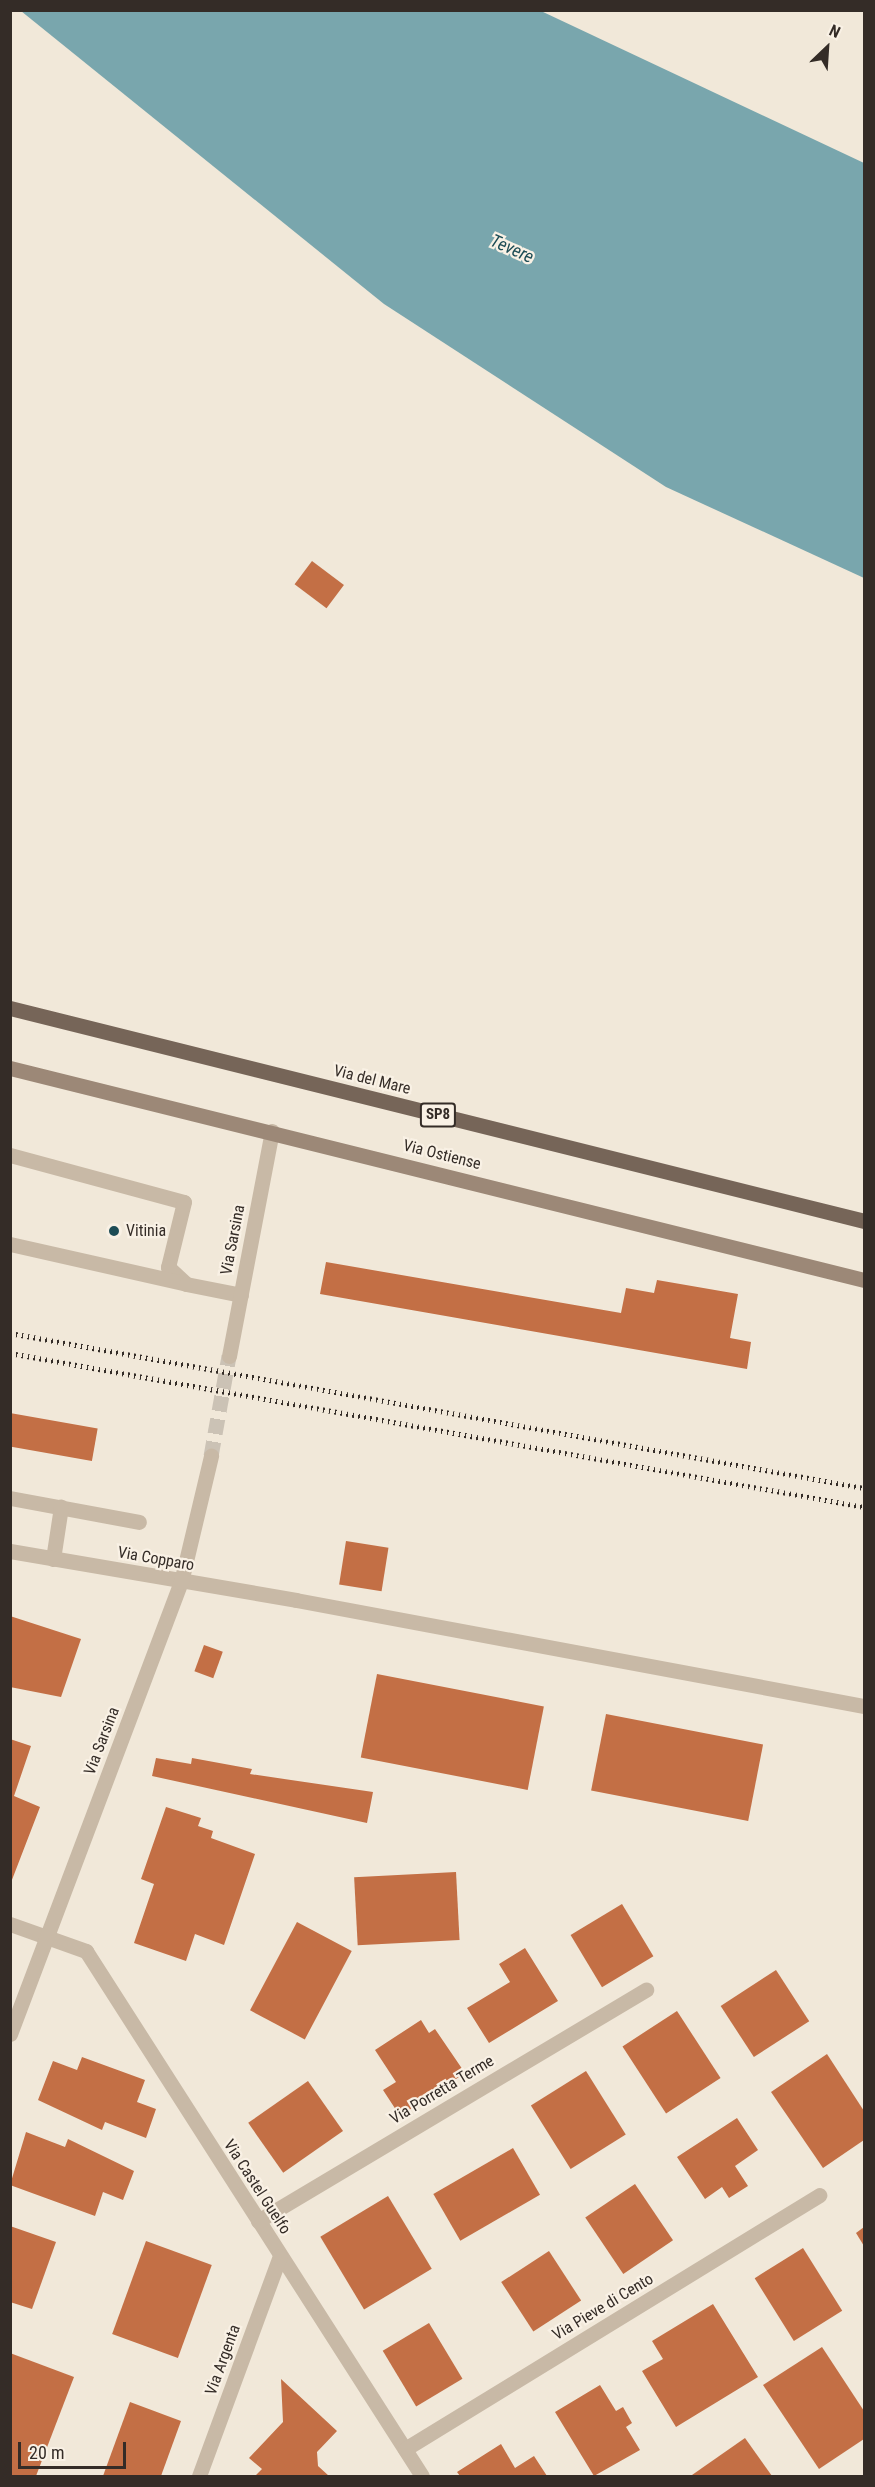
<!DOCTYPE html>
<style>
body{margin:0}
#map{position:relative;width:875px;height:2487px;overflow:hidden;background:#f1e8d9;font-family:"Roboto Condensed",sans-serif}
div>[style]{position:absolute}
.water>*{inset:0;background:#79a6ad}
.building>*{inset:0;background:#c36f45;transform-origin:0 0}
.street-tunnel>*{height:15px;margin-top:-7.5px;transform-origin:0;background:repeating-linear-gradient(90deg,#cbc2b5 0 15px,transparent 0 23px)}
.lane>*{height:15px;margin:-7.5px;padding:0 7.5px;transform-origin:7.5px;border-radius:7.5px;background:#c8b9a6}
.street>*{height:15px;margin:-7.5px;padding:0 7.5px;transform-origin:7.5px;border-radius:7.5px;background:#c8b9a6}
.secondary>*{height:15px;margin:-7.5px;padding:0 7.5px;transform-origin:7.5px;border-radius:7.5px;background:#9c8877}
.primary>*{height:15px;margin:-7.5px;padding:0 7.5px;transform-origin:7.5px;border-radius:7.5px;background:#766558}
.rail>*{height:4.5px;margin-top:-2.25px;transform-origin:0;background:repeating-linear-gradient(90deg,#342c27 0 1.5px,transparent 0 6px)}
.dots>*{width:16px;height:16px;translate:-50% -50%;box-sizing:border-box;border:3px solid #f9f1e5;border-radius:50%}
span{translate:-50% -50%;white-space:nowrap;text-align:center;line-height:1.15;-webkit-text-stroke:4.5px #f9f1e5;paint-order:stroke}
.shield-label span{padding:2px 4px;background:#f9f1e5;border:2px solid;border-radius:4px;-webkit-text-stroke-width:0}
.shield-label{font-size:15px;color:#342c27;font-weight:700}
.street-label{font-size:16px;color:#342c27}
.poi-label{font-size:16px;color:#342c27}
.left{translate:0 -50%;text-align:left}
.water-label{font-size:18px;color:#1d4c55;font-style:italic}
.frame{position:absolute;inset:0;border:12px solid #342c27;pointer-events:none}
.north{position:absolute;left:797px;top:18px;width:60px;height:60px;-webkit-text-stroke:4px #f9f1e5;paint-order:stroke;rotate:25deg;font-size:16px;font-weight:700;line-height:24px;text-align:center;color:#342c27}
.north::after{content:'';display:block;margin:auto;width:21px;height:27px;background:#342c27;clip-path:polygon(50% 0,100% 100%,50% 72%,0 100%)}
.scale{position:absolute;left:18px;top:2442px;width:108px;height:27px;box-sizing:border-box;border:3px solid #342c27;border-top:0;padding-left:8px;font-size:18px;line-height:21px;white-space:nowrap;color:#342c27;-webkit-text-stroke:4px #f9f1e5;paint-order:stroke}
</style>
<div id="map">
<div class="water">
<div style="clip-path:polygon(21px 11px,541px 11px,864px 163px,864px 578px,666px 487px,384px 304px)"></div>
</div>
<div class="building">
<div style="left:312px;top:561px;width:40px;height:29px;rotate:37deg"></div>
<div style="clip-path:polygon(326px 1262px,621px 1313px,626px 1288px,654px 1293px,657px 1280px,738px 1294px,730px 1338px,751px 1342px,747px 1369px,320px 1294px)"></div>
<div style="left:10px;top:1413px;width:89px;height:33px;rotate:10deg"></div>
<div style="left:346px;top:1541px;width:43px;height:44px;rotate:9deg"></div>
<div style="clip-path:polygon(10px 1616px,81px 1639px,61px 1697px,10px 1687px)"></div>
<div style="left:204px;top:1645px;width:20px;height:28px;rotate:20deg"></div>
<div style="left:377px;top:1674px;width:170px;height:85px;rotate:11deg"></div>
<div style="left:606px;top:1714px;width:160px;height:78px;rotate:11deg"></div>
<div style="clip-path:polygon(10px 1739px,31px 1746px,14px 1796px,40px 1807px,10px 1885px)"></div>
<div style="clip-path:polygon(156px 1758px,191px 1764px,192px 1758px,252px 1769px,250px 1774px,373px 1792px,367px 1823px,152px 1776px)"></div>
<div style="clip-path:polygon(166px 1807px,201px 1818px,198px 1826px,213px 1831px,211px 1838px,255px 1854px,224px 1945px,195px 1934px,186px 1961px,134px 1943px,154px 1884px,141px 1879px)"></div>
<div style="left:456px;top:1872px;width:68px;height:102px;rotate:87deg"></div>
<div style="left:622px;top:1904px;width:61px;height:60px;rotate:59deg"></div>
<div style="left:297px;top:1922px;width:62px;height:100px;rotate:28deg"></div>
<div style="clip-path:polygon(525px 1948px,558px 2001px,489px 2043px,467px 2008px,510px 1982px,499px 1964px)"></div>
<div style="left:776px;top:1970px;width:61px;height:66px;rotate:57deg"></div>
<div style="left:677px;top:2011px;width:80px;height:65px;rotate:57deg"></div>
<div style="clip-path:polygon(421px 2020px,429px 2033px,435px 2029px,465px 2073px,400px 2116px,383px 2090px,396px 2082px,375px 2050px)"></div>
<div style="clip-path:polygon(827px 2054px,864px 2111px,864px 2140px,823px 2168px,771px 2092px)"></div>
<div style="clip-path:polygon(82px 2057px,145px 2080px,137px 2102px,156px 2109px,146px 2138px,105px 2122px,102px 2130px,38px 2100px,53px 2061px,77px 2070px)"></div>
<div style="left:586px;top:2071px;width:75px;height:65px;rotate:58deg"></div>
<div style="left:308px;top:2081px;width:61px;height:73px;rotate:55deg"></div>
<div style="clip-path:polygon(737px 2118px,758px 2150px,735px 2166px,748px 2186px,729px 2198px,722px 2187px,705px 2199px,677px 2157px)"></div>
<div style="clip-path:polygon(26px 2132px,65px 2147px,68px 2139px,134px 2171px,123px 2200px,103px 2192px,95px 2216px,10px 2185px)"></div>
<div style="left:513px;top:2148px;width:54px;height:92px;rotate:60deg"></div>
<div style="left:635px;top:2184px;width:68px;height:60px;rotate:56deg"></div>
<div style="left:388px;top:2196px;width:85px;height:79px;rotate:59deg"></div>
<div style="clip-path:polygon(10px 2226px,56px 2242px,32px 2309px,10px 2302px)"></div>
<div style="clip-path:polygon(864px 2227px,864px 2246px,856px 2233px)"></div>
<div style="left:146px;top:2241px;width:70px;height:99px;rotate:20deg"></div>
<div style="left:803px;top:2248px;width:74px;height:57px;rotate:58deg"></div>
<div style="left:549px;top:2251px;width:59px;height:57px;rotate:57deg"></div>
<div style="clip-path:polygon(713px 2304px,758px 2377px,676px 2427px,642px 2371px,663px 2359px,652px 2341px)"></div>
<div style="left:429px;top:2323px;width:65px;height:54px;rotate:59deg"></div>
<div style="clip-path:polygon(822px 2347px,864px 2411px,864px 2439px,819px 2469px,763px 2385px)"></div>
<div style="clip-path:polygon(10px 2353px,74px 2377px,36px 2476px,10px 2476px)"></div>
<div style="clip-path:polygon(281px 2379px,337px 2431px,317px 2452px,318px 2466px,329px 2476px,255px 2476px,262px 2469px,249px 2458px,283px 2422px)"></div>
<div style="clip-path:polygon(600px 2385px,616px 2411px,623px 2407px,632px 2423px,626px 2427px,640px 2450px,594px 2476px,555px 2412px)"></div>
<div style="clip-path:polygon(130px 2402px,181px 2421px,161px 2476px,103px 2476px)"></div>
<div style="clip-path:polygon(745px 2438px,772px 2476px,693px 2476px,692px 2475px)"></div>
<div style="clip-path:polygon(501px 2444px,515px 2468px,534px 2456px,547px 2476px,460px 2476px,457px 2472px)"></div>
</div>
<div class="street-tunnel">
<div style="left:211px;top:1456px;width:102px;rotate:-79.8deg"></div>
</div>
<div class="lane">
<div style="left:10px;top:1155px;width:180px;rotate:15.1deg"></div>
<div style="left:184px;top:1202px;width:67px;rotate:103.8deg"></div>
<div style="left:168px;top:1267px;width:25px;rotate:43deg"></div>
<div style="left:10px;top:1244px;width:177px;rotate:12.7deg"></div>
<div style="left:10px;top:1498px;width:131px;rotate:10.5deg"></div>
<div style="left:53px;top:1559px;width:53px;rotate:-81.3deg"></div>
<div style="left:296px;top:1600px;width:578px;rotate:10.57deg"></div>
</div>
<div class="street">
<div style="left:186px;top:1284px;width:56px;rotate:11.3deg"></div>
<div style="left:229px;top:1356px;width:229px;rotate:-79.2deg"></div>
<div style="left:10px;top:1551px;width:290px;rotate:9.7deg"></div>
<div style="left:10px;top:1924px;width:81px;rotate:19.6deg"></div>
<div style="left:86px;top:1951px;width:623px;rotate:57.38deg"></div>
<div style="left:10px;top:2034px;width:483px;rotate:-69.3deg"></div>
<div style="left:181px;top:1582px;width:130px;rotate:-76.6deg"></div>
<div style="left:258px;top:2221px;width:452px;rotate:-30.8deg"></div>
<div style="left:405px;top:2449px;width:486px;rotate:-31.5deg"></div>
<div style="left:199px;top:2476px;width:234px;rotate:-69.8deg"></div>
</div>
<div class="secondary">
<div style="left:10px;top:1068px;width:880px;rotate:13.94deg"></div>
</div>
<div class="primary">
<div style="left:10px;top:1008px;width:880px;rotate:14deg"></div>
</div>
<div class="rail">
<div style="left:10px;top:1333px;width:868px;rotate:10.29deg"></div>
<div style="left:10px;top:1353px;width:868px;rotate:10.22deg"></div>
</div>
<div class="dots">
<div style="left:114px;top:1231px;background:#1d4c55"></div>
</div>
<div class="shield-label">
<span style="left:438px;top:1115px">SP8</span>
</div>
<div class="street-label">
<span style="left:372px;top:1080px;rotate:14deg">Via del Mare</span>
<span style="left:442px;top:1155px;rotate:14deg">Via Ostiense</span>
<span style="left:233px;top:1240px;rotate:-79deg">Via Sarsina</span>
<span style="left:156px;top:1559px;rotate:10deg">Via Copparo</span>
<span style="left:102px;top:1741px;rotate:-69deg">Via Sarsina</span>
<span style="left:442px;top:2090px;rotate:-31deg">Via Porretta Terme</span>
<span style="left:257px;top:2187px;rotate:57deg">Via Castel Guelfo</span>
<span style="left:603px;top:2307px;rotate:-31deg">Via Pieve di Cento</span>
<span style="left:223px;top:2360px;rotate:-70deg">Via Argenta</span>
</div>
<div class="poi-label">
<span class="left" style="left:126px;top:1231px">Vitinia</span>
</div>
<div class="water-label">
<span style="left:512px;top:249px;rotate:24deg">Tevere</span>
</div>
<div class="frame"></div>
<div class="north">N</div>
<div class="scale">20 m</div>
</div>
